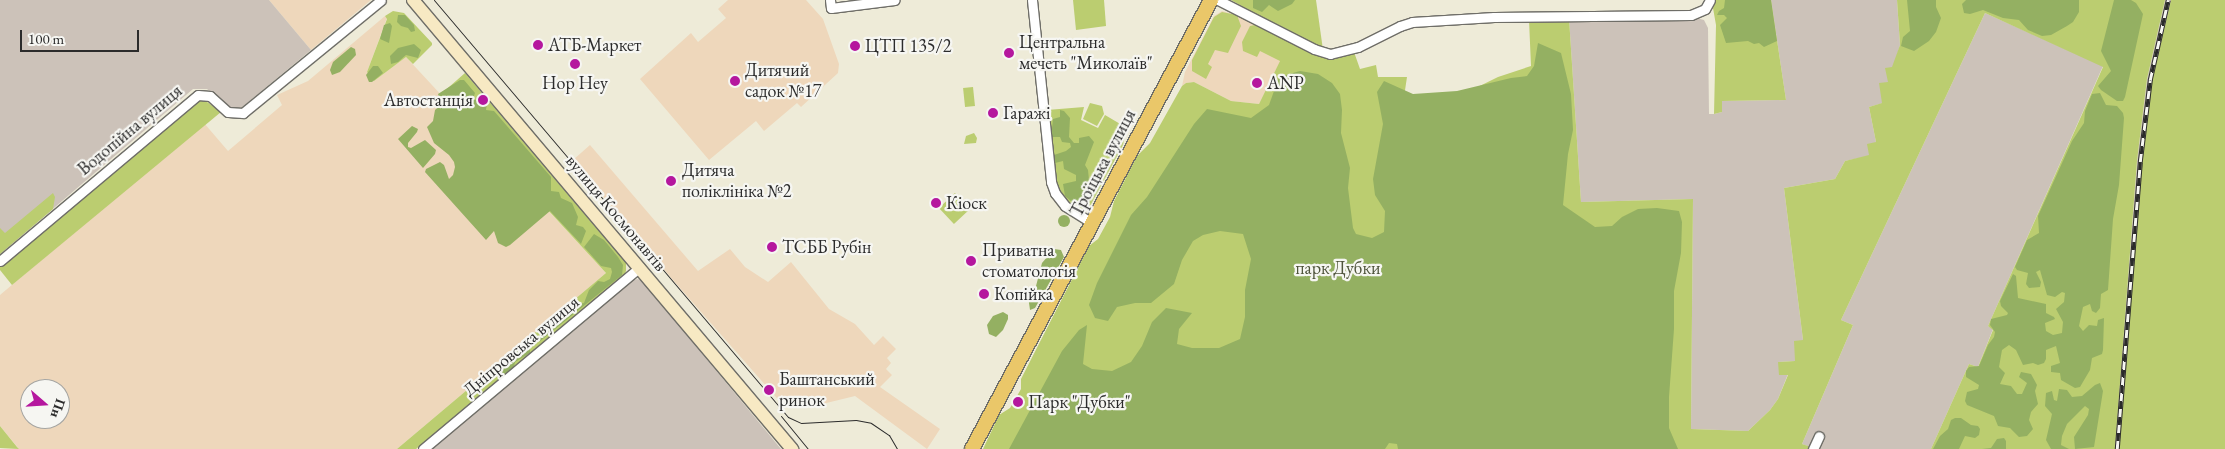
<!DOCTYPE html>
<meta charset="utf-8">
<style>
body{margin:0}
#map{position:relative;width:2225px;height:449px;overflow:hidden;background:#eeebd8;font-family:"EB Garamond",serif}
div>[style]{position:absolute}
.built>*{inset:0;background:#eed7bb}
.industrial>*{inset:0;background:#ccc2b9}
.green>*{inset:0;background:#bbcd70;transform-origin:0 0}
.forest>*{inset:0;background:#94b062}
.round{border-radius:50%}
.roads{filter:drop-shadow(1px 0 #6f6e68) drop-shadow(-1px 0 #6f6e68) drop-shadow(0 1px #6f6e68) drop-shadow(0 -1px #6f6e68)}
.minor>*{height:9px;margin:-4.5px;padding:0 4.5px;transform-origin:4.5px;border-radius:4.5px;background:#fff}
.secondary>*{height:12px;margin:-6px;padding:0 6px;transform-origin:6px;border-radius:6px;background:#f7e9c3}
.primary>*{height:14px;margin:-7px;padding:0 7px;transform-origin:7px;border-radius:7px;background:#eac769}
.tram>*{height:1px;margin:-0.5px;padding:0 0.5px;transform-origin:0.5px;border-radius:0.5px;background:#2b2b2b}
.rail>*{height:4.5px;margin-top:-2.25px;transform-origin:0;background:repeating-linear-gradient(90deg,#f6f6f2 0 8px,#2b2b2b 0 16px);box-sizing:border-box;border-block:1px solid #2b2b2b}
.dots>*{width:14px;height:14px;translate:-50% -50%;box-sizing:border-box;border:2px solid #f6f6f2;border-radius:50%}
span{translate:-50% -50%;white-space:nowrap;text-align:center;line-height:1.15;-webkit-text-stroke:4.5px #f6f6f2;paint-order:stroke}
.poi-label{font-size:18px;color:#2b2b2b}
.left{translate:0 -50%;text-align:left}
.right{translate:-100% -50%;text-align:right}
.street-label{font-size:18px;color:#2b2b2b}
.park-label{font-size:18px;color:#4f543c}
.north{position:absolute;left:20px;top:379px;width:50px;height:50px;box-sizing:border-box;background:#f6f6f2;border:1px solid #a5a5a2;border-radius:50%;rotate:109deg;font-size:14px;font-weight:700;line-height:20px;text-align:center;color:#2b2b2b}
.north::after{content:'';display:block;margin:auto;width:18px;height:22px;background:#b5179e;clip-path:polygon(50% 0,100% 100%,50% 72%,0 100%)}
.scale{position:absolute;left:20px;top:30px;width:119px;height:22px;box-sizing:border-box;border:2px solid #2b2b2b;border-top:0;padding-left:6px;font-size:15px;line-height:18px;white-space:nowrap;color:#2b2b2b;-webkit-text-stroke:4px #f6f6f2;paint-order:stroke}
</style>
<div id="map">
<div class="built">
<div style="clip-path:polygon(269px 0,371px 0,311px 50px)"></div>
<div style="clip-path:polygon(728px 0,806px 0,823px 19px,839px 64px,838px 73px,801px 107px,797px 103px,764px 131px,756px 121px,709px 160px,640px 79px,691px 33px,698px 42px,726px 18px,718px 9px)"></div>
<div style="clip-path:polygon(1222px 11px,1237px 15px,1291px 41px,1259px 104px,1231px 101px,1194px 82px,1186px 83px,1182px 86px,1185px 72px,1214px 16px)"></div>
<div style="clip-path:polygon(evenodd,385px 16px,387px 18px,367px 72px,374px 81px,406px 57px,606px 273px,397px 449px,19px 449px,0 426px,0 295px,204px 123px,228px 151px,282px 105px,277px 95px,308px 81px,385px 16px,30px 389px,60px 389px,60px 419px,30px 419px,30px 389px)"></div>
<div style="clip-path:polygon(590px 145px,698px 271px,730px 249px,745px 267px,768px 282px,791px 262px,829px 309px,855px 324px,874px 345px,883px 336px,896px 349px,887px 358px,891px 363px,886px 369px,892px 375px,880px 387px,940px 429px,927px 449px,855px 396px,810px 407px,783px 405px,672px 279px,573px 160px)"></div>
</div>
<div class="industrial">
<div style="clip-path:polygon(0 0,269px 0,311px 50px,241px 108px,229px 107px,207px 89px,193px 89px,0 254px)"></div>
<div style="clip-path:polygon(1771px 0,1897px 0,1900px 45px,1883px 103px,1869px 107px,1876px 142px,1869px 156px,1845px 161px,1835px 179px,1784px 188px,1803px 340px,1795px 361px,1778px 362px,1788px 374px,1778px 399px,1770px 410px,1748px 431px,1691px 429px,1693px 199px,1581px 202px,1569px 18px,1696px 18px,1704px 20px,1708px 28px,1709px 114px,1714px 114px,1722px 112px,1722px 101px,1786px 100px)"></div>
<div style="clip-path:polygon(2165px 0,2171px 0,2152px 80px,2142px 162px,2120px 436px,2119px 449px,2115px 449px,2137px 161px,2147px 79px)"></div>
<div style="clip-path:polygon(1985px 13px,2103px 66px,1988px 326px,1993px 329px,1978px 367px,1969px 364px,1931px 449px,1815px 449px,1802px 444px,1853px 325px,1841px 320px)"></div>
<div style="clip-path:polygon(638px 279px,642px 281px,781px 449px,431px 449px,628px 281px)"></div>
</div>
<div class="green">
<div style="clip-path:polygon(1073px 0,1104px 0,1106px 26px,1076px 30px)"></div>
<div style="clip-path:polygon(1231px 0,1316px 0,1323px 50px,1252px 12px)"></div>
<div style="clip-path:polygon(1715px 0,1771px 0,1786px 100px,1722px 101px,1722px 112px,1714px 114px,1716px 25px,1713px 8px)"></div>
<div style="clip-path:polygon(1897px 0,2165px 0,2147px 79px,2137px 161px,2115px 449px,1931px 449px,1969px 364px,1978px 367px,1993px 330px,1988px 326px,2103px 67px,1985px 13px,1841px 320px,1853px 325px,1802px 444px,1811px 447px,1810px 449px,983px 449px,999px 415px,1010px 408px,1021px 389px,1021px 379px,1089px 246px,1098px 239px,1110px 217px,1114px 201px,1137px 156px,1150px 143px,1182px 86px,1186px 83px,1194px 82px,1231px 101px,1259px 104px,1281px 59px,1280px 61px,1260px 51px,1257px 57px,1243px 51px,1242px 42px,1250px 26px,1255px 25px,1313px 52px,1354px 52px,1360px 69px,1376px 65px,1378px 77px,1407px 77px,1404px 97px,1429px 111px,1498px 77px,1531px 66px,1529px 20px,1569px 18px,1581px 202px,1693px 199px,1691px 429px,1748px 431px,1770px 410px,1778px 399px,1788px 375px,1779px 375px,1778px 362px,1795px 361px,1794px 341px,1803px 340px,1784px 188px,1835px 179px,1845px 161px,1869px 155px,1867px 144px,1876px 142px,1869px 107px,1882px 103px,1879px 83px,1888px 82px,1885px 68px,1892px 67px,1900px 45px)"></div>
<div style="clip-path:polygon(2171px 0,2225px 0,2225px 449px,2119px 449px,2142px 162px,2152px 80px)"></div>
<div style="clip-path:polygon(393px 11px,404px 13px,432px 43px,432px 45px,413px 64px,406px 57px,374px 81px,367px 72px,387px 19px,385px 16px)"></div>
<div style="clip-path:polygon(1222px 12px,1237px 15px,1241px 26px,1228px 53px,1215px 50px,1208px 64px,1212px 67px,1206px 79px,1192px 71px,1192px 60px,1214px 17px)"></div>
<div style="clip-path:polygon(465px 73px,626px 263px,626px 271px,624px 276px,416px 449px,397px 449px,606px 273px,441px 94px)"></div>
<div style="left:973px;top:87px;width:19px;height:10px;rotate:84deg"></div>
<div style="clip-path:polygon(203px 99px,221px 112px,12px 285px,0 270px,0 265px,199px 100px)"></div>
<div style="clip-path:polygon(1090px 103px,1102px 106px,1104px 114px,1097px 126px,1083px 119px)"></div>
<div style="clip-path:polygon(1084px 107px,1081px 120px,1098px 128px,1105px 115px,1127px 128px,1123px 145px,1089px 208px,1084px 211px,1066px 202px,1055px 185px,1047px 110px)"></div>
<div style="clip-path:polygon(974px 133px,977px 138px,976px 143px,964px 144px,966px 136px)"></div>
<div style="clip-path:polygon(53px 193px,55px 197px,53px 209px,0 254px,0 228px,5px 233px)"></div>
<div style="left:955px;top:193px;width:22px;height:22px;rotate:47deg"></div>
<div style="clip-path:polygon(0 426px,17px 447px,19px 449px,0 448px)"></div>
</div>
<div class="forest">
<div style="clip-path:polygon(1253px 0,1295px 0,1292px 4px,1278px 11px,1269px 5px,1262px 12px,1253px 8px)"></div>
<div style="clip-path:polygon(1725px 0,1771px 0,1777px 41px,1764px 47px,1759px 43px,1754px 44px,1748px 41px,1726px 43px,1720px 25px,1727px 18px,1724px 15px,1717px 15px,1719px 11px,1724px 8px)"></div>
<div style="clip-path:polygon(1907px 0,1936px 0,1936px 7px,1941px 18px,1936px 32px,1929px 41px,1914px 51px,1901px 46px,1903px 37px,1910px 31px)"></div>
<div style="clip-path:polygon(1966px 0,2079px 0,2079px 12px,2073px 22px,2067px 26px,2051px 35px,2042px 36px,2028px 30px,2019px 20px,2003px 18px,1983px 10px,1970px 14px,1964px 13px,1962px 4px)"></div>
<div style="clip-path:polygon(2114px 0,2131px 0,2136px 3px,2143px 14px,2125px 97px,2123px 101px,2117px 101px,2101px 90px,2098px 86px,2111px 71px,2101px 51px)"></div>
<div style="clip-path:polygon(398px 15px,405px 15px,414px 25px,415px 31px,411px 32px,408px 28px,401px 26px,397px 22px)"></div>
<div style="clip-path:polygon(390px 23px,392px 26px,389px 43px,380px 39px,384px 25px)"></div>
<div style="clip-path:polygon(1538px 43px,1561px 53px,1571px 94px,1573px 130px,1568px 154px,1563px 205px,1595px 227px,1612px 226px,1622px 217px,1638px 209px,1657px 208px,1679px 211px,1682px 222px,1681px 253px,1674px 291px,1674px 329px,1669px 397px,1669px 428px,1678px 449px,1398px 449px,1397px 444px,1389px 443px,1385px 449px,1009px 449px,1062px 351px,1079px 330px,1087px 325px,1083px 364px,1092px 369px,1112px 371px,1131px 362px,1142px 346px,1152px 322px,1166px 308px,1192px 313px,1179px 329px,1177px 344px,1192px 348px,1219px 348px,1240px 339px,1245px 317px,1245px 290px,1251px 259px,1243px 234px,1220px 231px,1203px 235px,1193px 241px,1182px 260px,1174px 284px,1151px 303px,1135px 303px,1117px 307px,1108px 321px,1095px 318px,1089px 305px,1097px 283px,1131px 215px,1147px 197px,1194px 124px,1207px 109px,1251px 118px,1269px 105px,1279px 77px,1300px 71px,1318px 74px,1332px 83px,1340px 94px,1342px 110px,1341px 133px,1350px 168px,1348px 188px,1353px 228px,1356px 234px,1372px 238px,1384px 232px,1385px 211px,1375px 195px,1373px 179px,1383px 124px,1377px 92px,1384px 81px,1413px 94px,1457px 91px,1511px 78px,1527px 76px,1534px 66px)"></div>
<div style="clip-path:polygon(414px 44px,421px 50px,418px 58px,406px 55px,398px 62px,391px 64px,390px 56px,398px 48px)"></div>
<div style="clip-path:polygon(351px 47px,355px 49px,356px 55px,340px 72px,332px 75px,330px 70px,333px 62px)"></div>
<div style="clip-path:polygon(373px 66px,378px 66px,383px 73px,372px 82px,369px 82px,366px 75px)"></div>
<div style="clip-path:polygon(460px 80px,464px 80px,475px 93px,473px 99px,487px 103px,486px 110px,494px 111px,551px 177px,551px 191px,559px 192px,561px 198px,572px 203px,578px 217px,576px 225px,583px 227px,586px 231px,581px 244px,550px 211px,510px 245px,506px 247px,498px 243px,494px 231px,486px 240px,425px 172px,426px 169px,440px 162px,444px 165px,449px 179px,453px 175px,455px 167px,454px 162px,449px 155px,434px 143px,427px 127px,433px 121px,435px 110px,441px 104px,438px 94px)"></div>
<div style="clip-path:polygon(2100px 93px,2106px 105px,2117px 106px,2123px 113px,2124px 118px,2119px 185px,2113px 219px,2108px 290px,2101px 294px,2100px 308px,2096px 313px,2092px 311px,2090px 304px,2083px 307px,2079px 326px,2083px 331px,2089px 325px,2097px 326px,2098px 320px,2104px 318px,2103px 350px,2102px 354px,2092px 358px,2090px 370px,2080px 387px,2075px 388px,2061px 380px,2060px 373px,2051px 372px,2051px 366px,2060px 363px,2056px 346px,2046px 350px,2046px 359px,2044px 363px,2038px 365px,2033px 363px,2023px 365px,2016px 350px,2009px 345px,2002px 350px,1999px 367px,2005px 373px,2000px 384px,2011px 386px,2017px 394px,2022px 394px,2027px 383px,2019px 377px,2021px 372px,2031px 374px,2037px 385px,2035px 391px,2038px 404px,2031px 412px,2029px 420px,2033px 429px,2027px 436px,2019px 437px,2010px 428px,1998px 426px,1994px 416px,1967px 405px,1965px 401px,1967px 392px,1978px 389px,1979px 385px,1966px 377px,1966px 371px,1969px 367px,1979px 366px,1988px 345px,1994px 337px,1995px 332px,1990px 325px,1991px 319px,2007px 315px,2008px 313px,2001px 306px,2000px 301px,2013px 274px,2016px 276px,2018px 298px,2046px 304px,2046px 313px,2054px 317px,2055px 319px,2045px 323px,2046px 331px,2053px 335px,2062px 333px,2063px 322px,2056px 309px,2064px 302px,2065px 293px,2062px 292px,2055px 297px,2047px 295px,2040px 270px,2036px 272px,2041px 282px,2040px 287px,2029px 288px,2026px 284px,2028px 273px,2017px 270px,2015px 267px,2027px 240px,2039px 233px,2038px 216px,2072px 141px,2084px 123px,2085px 111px,2092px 94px)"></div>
<div style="clip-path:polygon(1060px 110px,1064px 111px,1070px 118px,1069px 137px,1074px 143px,1079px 143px,1079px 138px,1089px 136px,1094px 142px,1085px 165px,1088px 170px,1089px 180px,1082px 190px,1087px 191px,1091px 186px,1098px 189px,1088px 204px,1080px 201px,1071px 201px,1065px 196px,1063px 184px,1076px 181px,1076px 175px,1064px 169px,1063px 161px,1055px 163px,1052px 160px,1054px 155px,1066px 151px,1071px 147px,1070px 143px,1062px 142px,1060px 137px,1051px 137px,1053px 119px,1060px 117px)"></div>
<div style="clip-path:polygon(412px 126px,418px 129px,417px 132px,408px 143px,408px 147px,411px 148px,425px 140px,436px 150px,435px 154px,423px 168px,398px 139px)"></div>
<div class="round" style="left:1108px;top:143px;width:12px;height:12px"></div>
<div class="round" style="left:1058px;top:215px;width:12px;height:12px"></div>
<div style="clip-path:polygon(594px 234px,604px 240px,618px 257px,623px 265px,622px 275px,539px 342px,540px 338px,546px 333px,547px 326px,569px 306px,584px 303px,589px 290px,598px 281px,604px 282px,610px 279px,612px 272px,611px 268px,601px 266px,584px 247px)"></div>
<div style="clip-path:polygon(1054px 249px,1061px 250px,1064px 257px,1035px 308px,1030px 310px,1028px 296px,1036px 286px,1042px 263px)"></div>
<div style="clip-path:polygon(1003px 312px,1008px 315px,1008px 319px,1003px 330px,996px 337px,989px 334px,987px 325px,993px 316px)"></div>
<div style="clip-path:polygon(525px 342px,530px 344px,530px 353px,515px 362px,514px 367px,498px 378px,497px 374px,505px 364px,506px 360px)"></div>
<div style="clip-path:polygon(2100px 383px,2103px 391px,2094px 447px,2075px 449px,2074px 437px,2088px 415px,2089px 409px,2085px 406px,2067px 424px,2062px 436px,2061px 445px,2069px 449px,2051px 449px,2046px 440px,2052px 414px,2045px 406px,2046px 393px,2052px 391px,2054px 400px,2057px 401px,2059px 389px,2067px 390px,2072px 397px,2082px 396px,2095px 385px)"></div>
<div style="clip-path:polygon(1955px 418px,1961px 418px,1971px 425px,1978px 426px,1980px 429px,1979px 435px,1975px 438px,1965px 436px,1959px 449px,1933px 449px,1940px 436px,1948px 429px,1951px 420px)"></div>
<div style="clip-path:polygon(2004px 438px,2006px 441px,2006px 449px,1982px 449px,1991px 448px,1997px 439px)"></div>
</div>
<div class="roads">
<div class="minor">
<div style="left:830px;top:0;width:8px;rotate:83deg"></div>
<div style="left:831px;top:8px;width:64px;rotate:-7.1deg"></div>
<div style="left:1032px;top:0;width:183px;rotate:84deg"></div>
<div style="left:1051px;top:182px;width:12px;rotate:70deg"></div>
<div style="left:1055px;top:193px;width:16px;rotate:52deg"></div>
<div style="left:1065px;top:206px;width:32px;rotate:32deg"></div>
<div style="left:1218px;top:0;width:108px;rotate:27deg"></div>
<div style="left:1314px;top:49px;width:17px;rotate:17deg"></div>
<div style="left:1330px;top:54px;width:29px;rotate:-14deg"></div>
<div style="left:1358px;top:47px;width:47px;rotate:-26.6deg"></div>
<div style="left:1400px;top:26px;width:13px;rotate:-18deg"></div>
<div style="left:1412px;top:22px;width:82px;rotate:-3.5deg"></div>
<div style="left:1494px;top:17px;width:197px;rotate:-0.6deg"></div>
<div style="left:1691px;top:15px;width:15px;rotate:-23deg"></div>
<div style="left:1705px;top:9px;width:10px;rotate:-61deg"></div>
<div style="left:0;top:261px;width:258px;rotate:-40deg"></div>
<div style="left:198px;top:95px;width:12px;rotate:5deg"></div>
<div style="left:210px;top:96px;width:24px;rotate:42deg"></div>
<div style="left:228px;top:112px;width:15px;rotate:4deg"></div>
<div style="left:243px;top:113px;width:178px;rotate:-39.3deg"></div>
<div style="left:423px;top:449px;width:283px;rotate:-40deg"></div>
<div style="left:1813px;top:449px;width:14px;rotate:-65deg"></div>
</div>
<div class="secondary">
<div style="left:413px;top:0;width:588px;rotate:49.83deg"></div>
</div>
<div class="primary">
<div style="left:972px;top:449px;width:509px;rotate:-61.97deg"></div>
</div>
</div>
<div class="tram">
<div style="left:434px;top:0;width:547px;rotate:49.67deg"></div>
<div style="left:788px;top:417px;width:14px;rotate:25deg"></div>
<div style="left:801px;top:423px;width:55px;rotate:-3.1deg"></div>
<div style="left:856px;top:420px;width:15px;rotate:11deg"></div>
<div style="left:871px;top:423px;width:22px;rotate:34deg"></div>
<div style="left:889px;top:435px;width:16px;rotate:60deg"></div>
<div style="left:781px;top:416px;width:43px;rotate:50.7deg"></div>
</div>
<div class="rail">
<div style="left:2117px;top:449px;width:288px;rotate:-85.4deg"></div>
<div style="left:2140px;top:162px;width:83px;rotate:-83deg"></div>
<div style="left:2150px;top:80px;width:82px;rotate:-77.3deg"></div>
</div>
<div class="dots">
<div style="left:538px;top:45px;background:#b5179e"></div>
<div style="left:855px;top:46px;background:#b5179e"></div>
<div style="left:1009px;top:53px;background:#b5179e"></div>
<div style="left:575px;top:64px;background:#b5179e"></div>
<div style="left:735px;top:81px;background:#b5179e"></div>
<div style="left:1257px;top:83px;background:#b5179e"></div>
<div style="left:483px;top:100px;background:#b5179e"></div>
<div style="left:993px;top:113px;background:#b5179e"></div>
<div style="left:671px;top:181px;background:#b5179e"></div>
<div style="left:936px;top:203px;background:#b5179e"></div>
<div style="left:772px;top:247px;background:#b5179e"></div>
<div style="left:971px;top:261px;background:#b5179e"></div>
<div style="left:984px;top:294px;background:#b5179e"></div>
<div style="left:769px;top:390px;background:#b5179e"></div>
<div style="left:1018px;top:402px;background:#b5179e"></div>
</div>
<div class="poi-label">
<span class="left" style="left:1019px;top:53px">Центральна<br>мечеть "Миколаїв"</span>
<span class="left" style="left:548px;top:45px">АТБ-Маркет</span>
<span class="left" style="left:865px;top:46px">ЦТП 135/2</span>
<span class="left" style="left:745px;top:81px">Дитячий<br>садок №17</span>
<span style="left:575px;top:83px">Hop Hey</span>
<span class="left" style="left:1267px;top:83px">ANP</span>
<span class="right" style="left:473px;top:100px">Автостанція</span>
<span class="left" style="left:1003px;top:113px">Гаражі</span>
<span class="left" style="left:682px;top:181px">Дитяча<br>поліклініка №2</span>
<span class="left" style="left:946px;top:203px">Кіоск</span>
<span class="left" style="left:782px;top:247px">ТСББ Рубін</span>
<span class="left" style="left:982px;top:261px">Приватна<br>стоматологія</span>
<span class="left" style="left:994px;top:294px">Копійка</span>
<span class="left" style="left:779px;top:390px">Баштанський<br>ринок</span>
<span class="left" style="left:1028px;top:402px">Парк "Дубки"</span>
</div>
<div class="street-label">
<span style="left:130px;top:130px;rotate:-40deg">Водопійна вулиця</span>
<span style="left:1103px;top:163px;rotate:-62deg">Троїцька вулиця</span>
<span style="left:616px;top:213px;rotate:50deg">вулиця Космонавтів</span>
<span style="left:521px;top:346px;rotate:-40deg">Дніпровська вулиця</span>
</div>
<div class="park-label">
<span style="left:1338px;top:268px">парк Дубки</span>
</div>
<div class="north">Пн</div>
<div class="scale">100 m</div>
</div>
